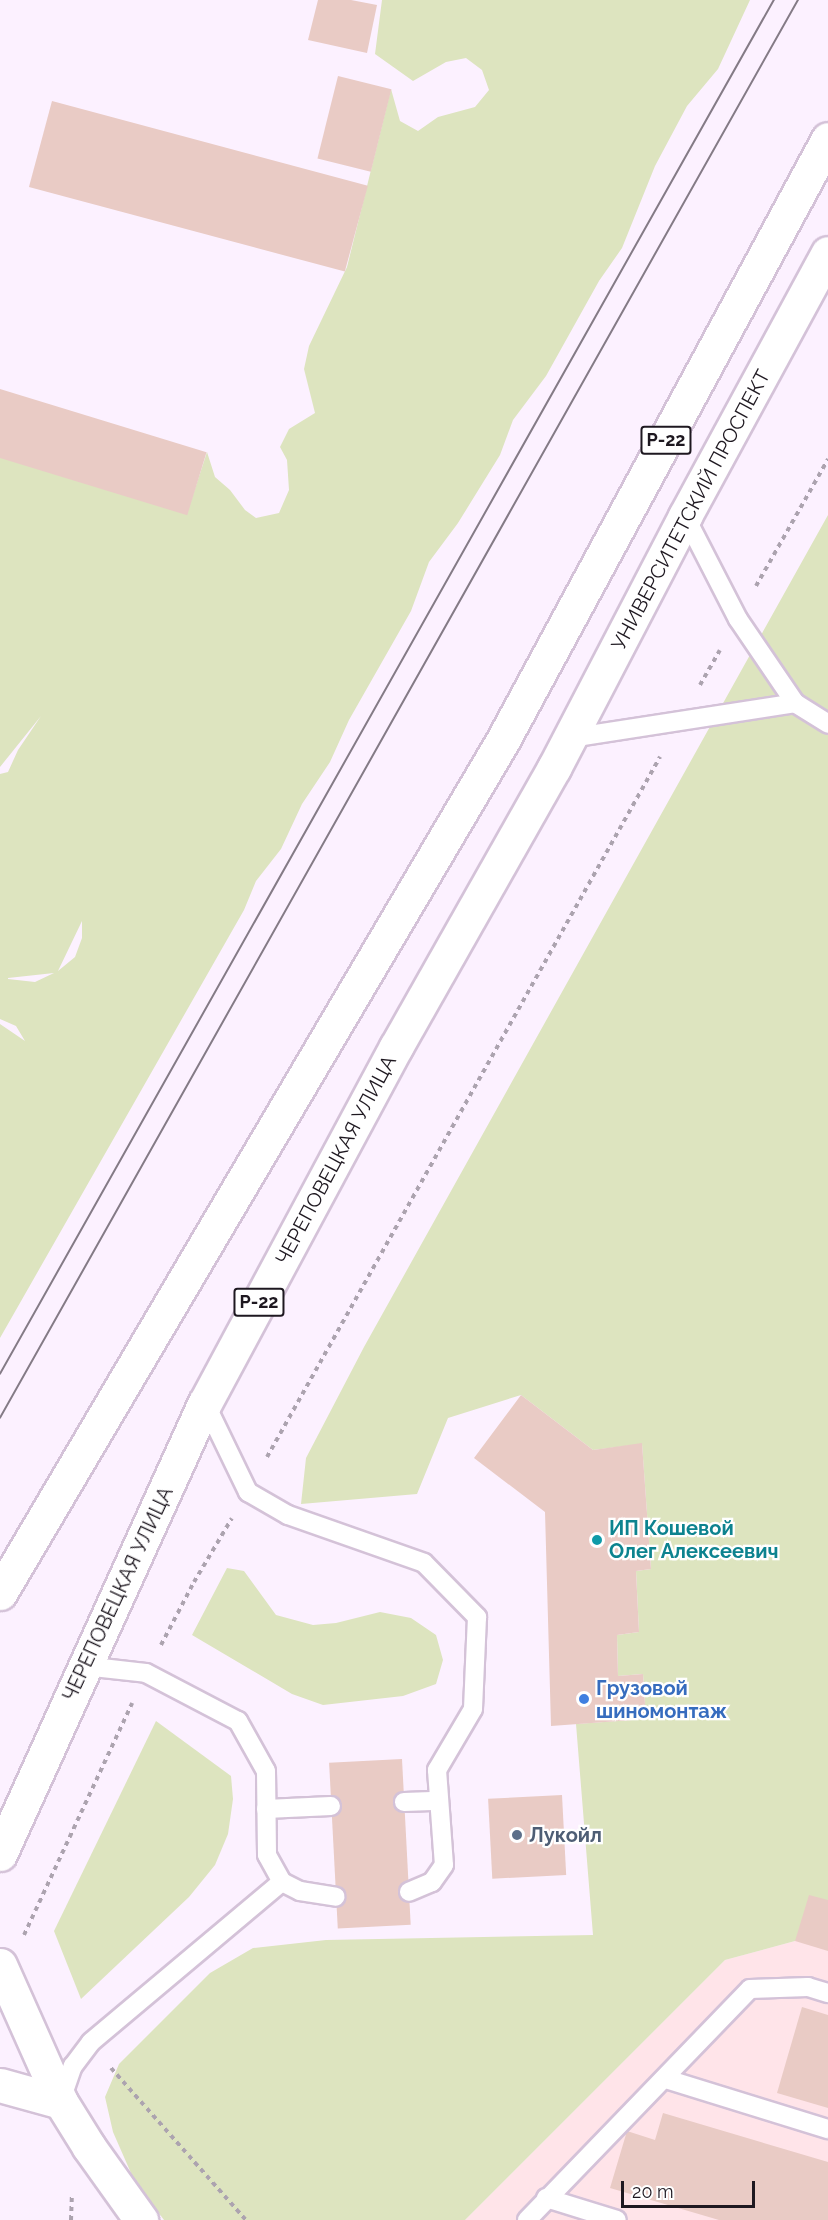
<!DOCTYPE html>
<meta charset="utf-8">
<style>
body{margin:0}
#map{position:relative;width:828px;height:2220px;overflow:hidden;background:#fcf1ff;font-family:Raleway,sans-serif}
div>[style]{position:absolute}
.industrial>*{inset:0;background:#ffe4e9}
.green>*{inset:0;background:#dde4bf}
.building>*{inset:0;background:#e9cbc5;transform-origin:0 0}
.path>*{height:4px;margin-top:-2px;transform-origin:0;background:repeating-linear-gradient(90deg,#aca3af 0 4.5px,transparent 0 9px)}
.roads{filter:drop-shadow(2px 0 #d4c2d8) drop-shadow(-2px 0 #d4c2d8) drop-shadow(0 2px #d4c2d8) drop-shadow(0 -2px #d4c2d8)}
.service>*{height:18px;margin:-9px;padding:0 9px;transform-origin:9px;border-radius:9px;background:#fff}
.minor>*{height:33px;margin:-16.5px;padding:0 16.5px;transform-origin:16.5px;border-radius:16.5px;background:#fff}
.trunk>*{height:33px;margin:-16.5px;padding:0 16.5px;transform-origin:16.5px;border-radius:16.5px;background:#fff}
.tram>*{height:1.5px;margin:-0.75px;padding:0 0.75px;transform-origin:0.75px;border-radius:0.75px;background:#847b86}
.dots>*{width:16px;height:16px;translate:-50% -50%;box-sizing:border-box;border:3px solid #fff;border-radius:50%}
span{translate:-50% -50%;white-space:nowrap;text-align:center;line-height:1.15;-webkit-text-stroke:4.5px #fff;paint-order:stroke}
.shield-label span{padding:2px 4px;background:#fff;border:2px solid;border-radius:4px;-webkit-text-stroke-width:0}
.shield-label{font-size:18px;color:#1e1820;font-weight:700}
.street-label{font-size:20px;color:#1e1820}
.culture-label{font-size:20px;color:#0d838f;font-weight:700}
.left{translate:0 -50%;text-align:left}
.shop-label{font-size:20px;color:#366cbe;font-weight:700}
.service-label{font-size:20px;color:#4e5e75;font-weight:700}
.scale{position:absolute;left:621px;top:2181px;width:134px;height:27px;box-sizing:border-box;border:3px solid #1e1820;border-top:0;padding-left:8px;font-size:18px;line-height:21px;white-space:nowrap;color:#1e1820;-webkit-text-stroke:4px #fff;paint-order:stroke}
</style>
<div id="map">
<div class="industrial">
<div style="clip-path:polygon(809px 1895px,828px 1900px,828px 2220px,465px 2220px,725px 1960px,795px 1941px)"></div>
</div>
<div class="green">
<div style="clip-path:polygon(evenodd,382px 0,750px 0,718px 69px,687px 106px,655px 166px,622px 248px,599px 281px,546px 376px,513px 420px,500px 455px,458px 523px,429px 562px,411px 611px,349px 720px,330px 762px,302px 804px,281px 849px,256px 881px,244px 910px,0 1338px,0 1024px,25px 1041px,16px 1026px,0 1019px,0 774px,8px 772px,18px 750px,41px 716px,0 767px,0 455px,188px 510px,207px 452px,215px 477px,230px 490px,245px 510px,256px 518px,279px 513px,289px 490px,287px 460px,280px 447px,289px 429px,315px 413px,304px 369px,309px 346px,347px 267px,391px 89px,400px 121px,418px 131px,438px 117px,475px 107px,489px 90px,482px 70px,466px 58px,446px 62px,413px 81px,375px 54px,382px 0,82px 921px,82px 938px,75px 957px,58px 971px,82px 921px,382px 0,54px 973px,35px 982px,8px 979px,8px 978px,54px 973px)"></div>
<div style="clip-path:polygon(828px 515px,828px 1900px,795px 1941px,725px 1960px,465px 2220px,164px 2220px,134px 2180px,113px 2132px,105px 2097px,119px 2064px,210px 1973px,253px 1948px,326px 1940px,593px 1935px,576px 1724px,646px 1719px,643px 1674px,618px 1676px,617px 1635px,639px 1632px,636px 1571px,651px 1569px,642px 1444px,593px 1450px,521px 1395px,448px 1418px,417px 1494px,301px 1504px,306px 1458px,364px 1347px)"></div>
<div style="clip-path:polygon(227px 1568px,244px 1571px,276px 1615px,313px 1625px,336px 1623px,380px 1612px,411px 1618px,436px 1635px,443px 1660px,436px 1684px,403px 1696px,323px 1705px,292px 1694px,192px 1635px)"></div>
<div style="clip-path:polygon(156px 1721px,231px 1776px,233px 1799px,228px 1834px,215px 1865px,189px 1897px,81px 1999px,54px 1931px)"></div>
</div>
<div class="building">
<div style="clip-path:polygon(318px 0,351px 0,377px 5px,367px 53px,308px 40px)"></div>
<div style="left:338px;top:76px;width:55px;height:85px;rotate:14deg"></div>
<div style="left:52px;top:101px;width:327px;height:89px;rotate:15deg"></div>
<div style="left:0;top:389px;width:216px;height:66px;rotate:17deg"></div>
<div style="clip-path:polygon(521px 1395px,593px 1450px,642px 1443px,651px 1569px,636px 1571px,639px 1632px,617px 1635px,618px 1676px,643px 1674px,646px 1719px,551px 1726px,545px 1512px,474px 1458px)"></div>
<div style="left:402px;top:1759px;width:166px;height:73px;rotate:87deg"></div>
<div style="left:562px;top:1795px;width:80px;height:74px;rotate:87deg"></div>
<div style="clip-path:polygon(809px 1895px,828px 1900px,828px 1951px,795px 1941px)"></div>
<div style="clip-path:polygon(802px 2007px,828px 2015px,828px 2108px,777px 2093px)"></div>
<div style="clip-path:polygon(663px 2113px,828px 2162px,828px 2220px,719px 2220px,610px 2188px,627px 2131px,655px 2140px)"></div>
</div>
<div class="path">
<div style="left:756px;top:586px;width:146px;rotate:-60.4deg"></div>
<div style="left:700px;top:685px;width:40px;rotate:-60.3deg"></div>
<div style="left:267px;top:1457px;width:803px;rotate:-60.69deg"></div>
<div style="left:161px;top:1645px;width:71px;rotate:-62.4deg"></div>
<div style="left:194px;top:1582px;width:74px;rotate:-59.3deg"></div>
<div style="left:24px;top:1935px;width:256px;rotate:-65deg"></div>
<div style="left:111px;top:2068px;width:203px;rotate:48.4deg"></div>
<div style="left:71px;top:2220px;width:27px;rotate:-88deg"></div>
</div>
<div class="roads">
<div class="service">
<div style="left:685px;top:516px;width:116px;rotate:62.8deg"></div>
<div style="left:738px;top:619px;width:102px;rotate:55.8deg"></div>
<div style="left:570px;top:738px;width:228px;rotate:-8.8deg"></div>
<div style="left:795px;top:703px;width:39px;rotate:32deg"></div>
<div style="left:205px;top:1403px;width:99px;rotate:64.2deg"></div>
<div style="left:248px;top:1492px;width:46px;rotate:29.9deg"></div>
<div style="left:288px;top:1515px;width:144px;rotate:19.4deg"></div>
<div style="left:424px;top:1563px;width:76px;rotate:45.5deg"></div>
<div style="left:477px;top:1617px;width:92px;rotate:92.5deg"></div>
<div style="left:473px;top:1709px;width:71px;rotate:120.5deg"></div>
<div style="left:437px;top:1770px;width:95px;rotate:85.8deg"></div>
<div style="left:444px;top:1865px;width:21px;rotate:125deg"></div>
<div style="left:432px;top:1882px;width:25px;rotate:157deg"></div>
<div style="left:84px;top:1666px;width:62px;rotate:6.4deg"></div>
<div style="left:146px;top:1673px;width:104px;rotate:27.6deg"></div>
<div style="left:238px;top:1721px;width:57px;rotate:60.8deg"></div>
<div style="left:266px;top:1771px;width:84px;rotate:89.3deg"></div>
<div style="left:267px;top:1855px;width:31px;rotate:61deg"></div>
<div style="left:404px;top:1802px;width:35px;rotate:-2deg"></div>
<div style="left:266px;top:1809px;width:65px;rotate:-2.6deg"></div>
<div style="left:666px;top:2079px;width:170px;rotate:17.2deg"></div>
<div style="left:61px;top:2100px;width:36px;rotate:-71deg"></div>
<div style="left:73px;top:2066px;width:30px;rotate:-53deg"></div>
<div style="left:91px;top:2042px;width:249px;rotate:-40deg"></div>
<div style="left:282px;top:1882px;width:20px;rotate:27deg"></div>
<div style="left:300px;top:1891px;width:36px;rotate:9deg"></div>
<div style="left:546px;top:2198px;width:74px;rotate:17.2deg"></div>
<div style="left:527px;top:2220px;width:321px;rotate:-46deg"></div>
<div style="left:750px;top:1989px;width:58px;rotate:-2deg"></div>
<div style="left:808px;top:1987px;width:21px;rotate:17deg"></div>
</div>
<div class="minor">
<div style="left:0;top:1965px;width:150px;rotate:66deg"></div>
<div style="left:61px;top:2102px;width:53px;rotate:58.1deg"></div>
<div style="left:89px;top:2147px;width:90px;rotate:54.5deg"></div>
<div style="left:0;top:2085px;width:63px;rotate:15.6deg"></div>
</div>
<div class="trunk">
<div style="left:0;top:1593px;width:990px;rotate:-59.47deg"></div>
<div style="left:503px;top:740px;width:683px;rotate:-61.6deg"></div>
<div style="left:0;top:1854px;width:495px;rotate:-65.6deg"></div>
<div style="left:205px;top:1403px;width:404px;rotate:-61.8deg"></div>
<div style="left:396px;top:1047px;width:321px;rotate:-60.5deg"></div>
<div style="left:554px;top:768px;width:284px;rotate:-62.5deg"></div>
<div style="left:685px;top:516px;width:299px;rotate:-61.5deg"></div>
</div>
</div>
<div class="tram">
<div style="left:0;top:1374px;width:1577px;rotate:-60.61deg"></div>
<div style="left:0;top:1418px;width:1627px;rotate:-60.63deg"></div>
</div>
<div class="dots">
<div style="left:597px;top:1540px;background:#0f9aa8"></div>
<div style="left:584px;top:1699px;background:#3f7fe0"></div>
<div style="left:517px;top:1835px;background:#5c6f8a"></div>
</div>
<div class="shield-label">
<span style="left:666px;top:440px">Р-22</span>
<span style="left:259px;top:1302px">Р-22</span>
</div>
<div class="street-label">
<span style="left:691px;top:510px;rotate:-62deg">УНИВЕРСИТЕТСКИЙ ПРОСПЕКТ</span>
<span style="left:336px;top:1160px;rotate:-62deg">ЧЕРЕПОВЕЦКАЯ УЛИЦА</span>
<span style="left:118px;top:1594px;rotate:-65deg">ЧЕРЕПОВЕЦКАЯ УЛИЦА</span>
</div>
<div class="culture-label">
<span class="left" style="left:609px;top:1540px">ИП Кошевой<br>Олег Алексеевич</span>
</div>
<div class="shop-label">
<span class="left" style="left:596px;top:1700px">Грузовой<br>шиномонтаж</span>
</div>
<div class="service-label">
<span class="left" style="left:529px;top:1835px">Лукойл</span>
</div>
<div class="scale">20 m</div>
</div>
